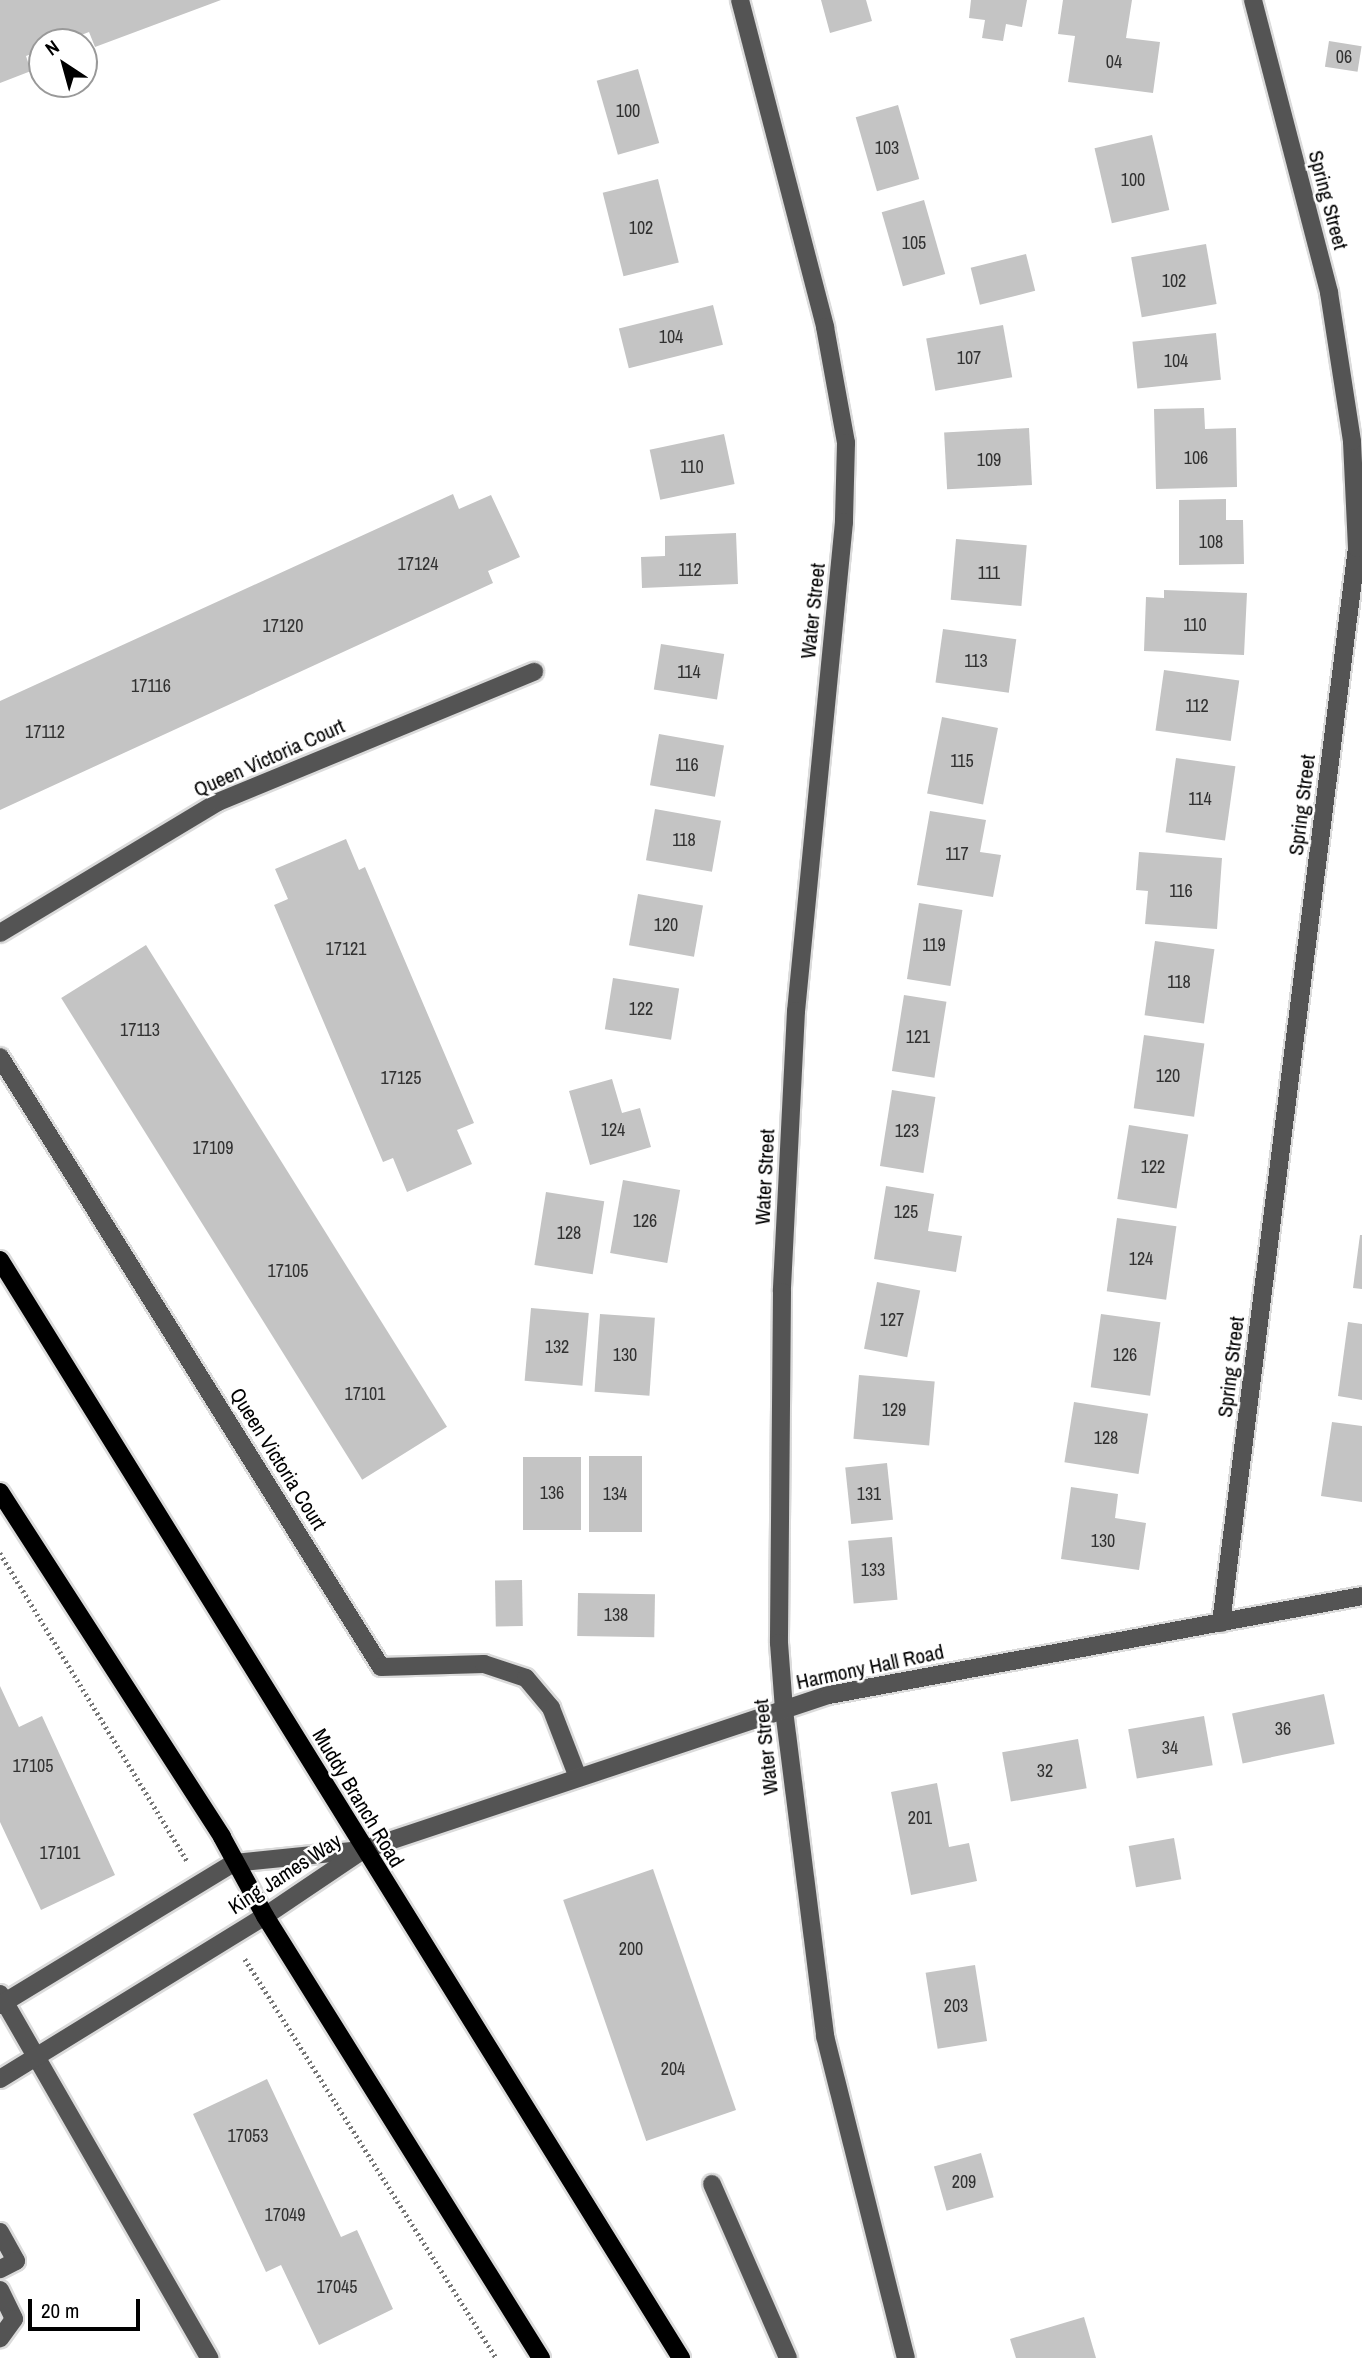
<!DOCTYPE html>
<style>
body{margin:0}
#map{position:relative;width:1362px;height:2358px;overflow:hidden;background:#fff;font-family:"Archivo Narrow",sans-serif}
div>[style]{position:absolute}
.building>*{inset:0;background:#c4c4c4;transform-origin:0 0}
.path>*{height:4.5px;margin-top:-2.25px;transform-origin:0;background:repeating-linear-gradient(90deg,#767676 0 2px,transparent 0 5.5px)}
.roads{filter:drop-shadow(2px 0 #dbdbdb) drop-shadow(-2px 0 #dbdbdb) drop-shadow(0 2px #dbdbdb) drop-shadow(0 -2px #dbdbdb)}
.minor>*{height:18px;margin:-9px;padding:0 9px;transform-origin:9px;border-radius:9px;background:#545454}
.major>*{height:18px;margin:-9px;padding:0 9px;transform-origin:9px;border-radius:9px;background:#000}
span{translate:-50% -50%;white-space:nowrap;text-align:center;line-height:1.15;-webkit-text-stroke:5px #fff;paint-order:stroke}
.number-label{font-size:18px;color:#313131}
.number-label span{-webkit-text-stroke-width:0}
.street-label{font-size:21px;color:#000}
.north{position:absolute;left:28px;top:28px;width:70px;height:70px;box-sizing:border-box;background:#fff;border:2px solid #999;border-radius:50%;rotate:324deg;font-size:19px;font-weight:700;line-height:28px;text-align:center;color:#000}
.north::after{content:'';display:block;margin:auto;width:24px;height:32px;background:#000;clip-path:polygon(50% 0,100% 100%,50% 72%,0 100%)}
.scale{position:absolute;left:28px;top:2299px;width:112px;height:32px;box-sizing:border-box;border:4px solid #000;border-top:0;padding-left:9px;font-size:21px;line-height:24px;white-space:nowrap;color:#000;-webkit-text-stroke:5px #fff;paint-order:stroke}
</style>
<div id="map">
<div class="building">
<div style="clip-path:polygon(0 0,221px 0,95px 47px,89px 32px,63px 42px,42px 42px,42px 50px,26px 56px,31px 71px,0 83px)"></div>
<div style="clip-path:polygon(821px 0,866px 0,872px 21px,830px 33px)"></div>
<div style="clip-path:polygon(971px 0,1027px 0,1022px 27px,1006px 24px,1003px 41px,982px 38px,985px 20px,969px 18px)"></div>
<div style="clip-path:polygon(1063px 0,1132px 0,1126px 38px,1160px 42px,1153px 93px,1068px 82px,1075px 36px,1058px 34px)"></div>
<div style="left:1329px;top:41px;width:33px;height:26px;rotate:9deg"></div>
<div style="left:638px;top:69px;width:77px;height:43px;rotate:74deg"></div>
<div style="left:898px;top:105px;width:77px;height:44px;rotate:74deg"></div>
<div style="left:1152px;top:135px;width:77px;height:59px;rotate:77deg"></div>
<div style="left:658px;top:179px;width:86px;height:57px;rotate:76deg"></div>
<div style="left:924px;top:200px;width:77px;height:44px;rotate:74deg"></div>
<div style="left:1206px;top:244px;width:61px;height:76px;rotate:80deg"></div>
<div style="left:1026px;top:254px;width:38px;height:57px;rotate:76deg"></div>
<div style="left:713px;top:305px;width:41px;height:97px;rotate:76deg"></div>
<div style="left:1003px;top:325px;width:53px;height:78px;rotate:80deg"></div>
<div style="left:1216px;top:333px;width:47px;height:84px;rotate:84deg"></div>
<div style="clip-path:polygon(1204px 408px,1205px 429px,1236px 428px,1237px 487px,1156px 489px,1154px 409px)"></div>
<div style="left:1029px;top:428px;width:57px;height:85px;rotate:87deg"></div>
<div style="left:724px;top:434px;width:51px;height:76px;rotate:78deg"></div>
<div style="clip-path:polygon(453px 494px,459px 509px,491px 495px,520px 557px,488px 571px,493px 583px,0 810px,0 701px)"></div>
<div style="clip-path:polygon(1226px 499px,1226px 520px,1243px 520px,1244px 564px,1179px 565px,1179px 500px)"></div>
<div style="clip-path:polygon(736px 533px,738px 584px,642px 588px,641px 557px,665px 556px,665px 536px)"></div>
<div style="left:956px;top:539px;width:71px;height:61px;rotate:5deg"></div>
<div style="clip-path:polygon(1164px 590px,1247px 593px,1244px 655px,1144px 651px,1146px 597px,1164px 598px)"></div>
<div style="left:943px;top:629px;width:74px;height:54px;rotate:8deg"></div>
<div style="left:661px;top:644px;width:64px;height:46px;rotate:9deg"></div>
<div style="left:1164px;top:670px;width:76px;height:61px;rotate:8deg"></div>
<div style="left:942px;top:717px;width:57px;height:78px;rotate:11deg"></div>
<div style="left:659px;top:734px;width:66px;height:52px;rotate:10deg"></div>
<div style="left:1176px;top:758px;width:60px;height:75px;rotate:8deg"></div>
<div style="left:655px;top:809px;width:67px;height:52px;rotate:10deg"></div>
<div style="clip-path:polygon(930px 811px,986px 820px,980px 852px,1001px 855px,993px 897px,917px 885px)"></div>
<div style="clip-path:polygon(346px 839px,359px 870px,365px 867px,474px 1123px,457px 1130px,472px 1164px,407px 1192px,393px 1158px,383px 1162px,274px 905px,288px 899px,275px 869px)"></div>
<div style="clip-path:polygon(1139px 852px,1222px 858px,1217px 929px,1145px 924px,1148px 891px,1136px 890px)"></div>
<div style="left:638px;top:894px;width:66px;height:52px;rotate:10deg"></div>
<div style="left:919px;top:903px;width:44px;height:77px;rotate:9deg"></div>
<div style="left:1155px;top:941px;width:60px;height:75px;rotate:8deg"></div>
<div style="left:146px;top:945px;width:568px;height:100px;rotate:58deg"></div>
<div style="left:613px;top:978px;width:67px;height:52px;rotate:9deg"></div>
<div style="left:904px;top:995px;width:43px;height:77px;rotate:9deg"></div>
<div style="left:1144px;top:1035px;width:61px;height:74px;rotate:8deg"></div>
<div style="clip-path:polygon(612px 1079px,622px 1113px,640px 1108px,651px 1147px,590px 1165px,569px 1091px)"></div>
<div style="left:892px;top:1090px;width:44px;height:77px;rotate:9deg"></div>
<div style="left:1129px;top:1125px;width:60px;height:75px;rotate:9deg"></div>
<div style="left:623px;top:1180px;width:58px;height:74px;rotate:10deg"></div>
<div style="clip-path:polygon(886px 1186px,934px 1194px,928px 1231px,962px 1236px,956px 1272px,874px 1259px)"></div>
<div style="left:546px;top:1192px;width:59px;height:74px;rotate:9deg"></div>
<div style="left:1117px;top:1218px;width:60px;height:74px;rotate:8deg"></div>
<div style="clip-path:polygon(1360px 1235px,1362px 1235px,1362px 1289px,1353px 1288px)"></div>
<div style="left:877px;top:1282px;width:44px;height:68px;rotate:11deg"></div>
<div style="left:531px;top:1308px;width:58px;height:73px;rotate:5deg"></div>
<div style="left:600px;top:1314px;width:55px;height:78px;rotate:4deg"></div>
<div style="left:1101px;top:1314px;width:60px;height:74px;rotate:8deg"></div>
<div style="clip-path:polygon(1348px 1322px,1362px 1324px,1362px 1400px,1338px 1396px)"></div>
<div style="left:859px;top:1375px;width:76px;height:64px;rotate:5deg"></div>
<div style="left:1074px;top:1402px;width:75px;height:61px;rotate:9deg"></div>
<div style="clip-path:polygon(1332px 1422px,1362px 1426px,1362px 1502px,1321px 1496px)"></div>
<div style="left:589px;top:1456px;width:53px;height:76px"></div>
<div style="left:523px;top:1457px;width:58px;height:73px"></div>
<div style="left:887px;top:1463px;width:57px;height:42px;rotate:84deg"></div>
<div style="clip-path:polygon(1071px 1487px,1118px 1494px,1115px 1518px,1146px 1523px,1139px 1570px,1061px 1559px)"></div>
<div style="left:892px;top:1537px;width:63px;height:44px;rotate:85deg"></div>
<div style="left:522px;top:1580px;width:46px;height:27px;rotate:89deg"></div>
<div style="left:578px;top:1593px;width:77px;height:43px;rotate:1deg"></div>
<div style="clip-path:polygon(0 1686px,19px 1727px,42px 1716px,115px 1875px,41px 1910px,0 1822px)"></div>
<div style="left:1324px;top:1694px;width:51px;height:94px;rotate:78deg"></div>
<div style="left:1204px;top:1716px;width:50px;height:77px;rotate:80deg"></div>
<div style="left:1078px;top:1739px;width:50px;height:77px;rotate:80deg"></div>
<div style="clip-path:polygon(937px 1783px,949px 1847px,969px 1843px,977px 1881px,911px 1895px,891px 1792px)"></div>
<div style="left:1174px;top:1838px;width:42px;height:46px;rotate:80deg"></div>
<div style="left:653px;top:1869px;width:255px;height:95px;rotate:71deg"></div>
<div style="left:975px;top:1965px;width:77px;height:50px;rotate:81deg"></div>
<div style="clip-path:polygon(267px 2079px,341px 2237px,357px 2230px,393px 2309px,319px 2345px,281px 2265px,266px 2272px,193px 2114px)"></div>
<div style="left:981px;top:2153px;width:46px;height:49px;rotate:74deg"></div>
<div style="clip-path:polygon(1084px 2317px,1096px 2358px,1016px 2358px,1010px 2339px)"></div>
</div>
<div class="path">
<div style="left:0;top:1553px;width:360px;rotate:58.7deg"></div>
<div style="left:245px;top:1959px;width:471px;rotate:57.8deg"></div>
</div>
<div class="roads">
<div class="minor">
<div style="left:740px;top:0;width:338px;rotate:75.4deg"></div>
<div style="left:825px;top:327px;width:118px;rotate:79.7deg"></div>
<div style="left:846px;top:443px;width:79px;rotate:91.5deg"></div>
<div style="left:844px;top:522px;width:491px;rotate:95.6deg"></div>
<div style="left:796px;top:1011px;width:281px;rotate:92.9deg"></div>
<div style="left:782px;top:1292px;width:351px;rotate:90.5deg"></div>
<div style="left:779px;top:1643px;width:67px;rotate:85.7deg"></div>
<div style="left:784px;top:1710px;width:329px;rotate:82.8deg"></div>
<div style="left:825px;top:2036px;width:332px;rotate:75.9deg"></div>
<div style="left:0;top:933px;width:254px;rotate:-31deg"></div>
<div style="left:218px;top:802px;width:342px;rotate:-22.4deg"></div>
<div style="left:0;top:1057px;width:719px;rotate:58.01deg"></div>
<div style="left:381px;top:1667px;width:103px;rotate:-1.7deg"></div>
<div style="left:484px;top:1664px;width:44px;rotate:18.4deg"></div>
<div style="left:526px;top:1678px;width:39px;rotate:50deg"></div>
<div style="left:551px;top:1708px;width:72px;rotate:68.8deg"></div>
<div style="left:1221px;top:1623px;width:1084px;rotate:-82.79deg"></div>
<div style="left:1357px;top:548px;width:107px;rotate:-92.7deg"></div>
<div style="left:1352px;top:441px;width:151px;rotate:-98.8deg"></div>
<div style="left:1329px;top:292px;width:302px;rotate:-104.6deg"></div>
<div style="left:0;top:1994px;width:420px;rotate:60.1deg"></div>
<div style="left:0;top:2005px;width:274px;rotate:-31.3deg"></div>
<div style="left:234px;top:1863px;width:129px;rotate:-5.8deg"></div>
<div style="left:362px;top:1850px;width:492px;rotate:-18.4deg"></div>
<div style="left:829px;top:1695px;width:542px;rotate:-10.52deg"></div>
<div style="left:0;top:2079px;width:311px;rotate:-31.6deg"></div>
<div style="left:265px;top:1916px;width:115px;rotate:-34deg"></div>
<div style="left:712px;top:2184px;width:190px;rotate:66.4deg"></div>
<div style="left:0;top:2232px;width:33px;rotate:61deg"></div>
<div style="left:16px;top:2261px;width:18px;rotate:153deg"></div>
<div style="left:0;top:2290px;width:32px;rotate:64deg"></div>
<div style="left:14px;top:2319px;width:24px;rotate:126deg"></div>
</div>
<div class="major">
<div style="left:0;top:1260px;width:1292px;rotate:58.19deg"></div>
<div style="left:0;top:1492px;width:410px;rotate:57.2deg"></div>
<div style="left:222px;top:1837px;width:90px;rotate:61.4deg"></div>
<div style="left:265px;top:1916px;width:521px;rotate:58.02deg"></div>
</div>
</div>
<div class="number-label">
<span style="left:1344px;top:57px">06</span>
<span style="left:1114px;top:62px">04</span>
<span style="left:628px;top:111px">100</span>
<span style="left:887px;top:148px">103</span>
<span style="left:1133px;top:180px">100</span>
<span style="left:641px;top:228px">102</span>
<span style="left:914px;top:243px">105</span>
<span style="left:1174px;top:281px">102</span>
<span style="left:671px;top:337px">104</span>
<span style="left:969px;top:358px">107</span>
<span style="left:1176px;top:361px">104</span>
<span style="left:1196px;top:458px">106</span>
<span style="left:989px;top:460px">109</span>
<span style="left:692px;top:467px">110</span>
<span style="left:1211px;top:542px">108</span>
<span style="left:418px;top:564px">17124</span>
<span style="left:690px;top:570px">112</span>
<span style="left:989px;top:573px">111</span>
<span style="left:1195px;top:625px">110</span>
<span style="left:283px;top:626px">17120</span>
<span style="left:976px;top:661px">113</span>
<span style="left:689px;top:672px">114</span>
<span style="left:151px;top:686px">17116</span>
<span style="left:1197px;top:706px">112</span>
<span style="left:45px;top:732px">17112</span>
<span style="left:962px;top:761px">115</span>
<span style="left:687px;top:765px">116</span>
<span style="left:1200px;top:799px">114</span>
<span style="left:684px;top:840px">118</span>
<span style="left:957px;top:854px">117</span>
<span style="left:1181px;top:891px">116</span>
<span style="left:666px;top:925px">120</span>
<span style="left:934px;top:945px">119</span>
<span style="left:346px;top:949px">17121</span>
<span style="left:1179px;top:982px">118</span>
<span style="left:641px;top:1009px">122</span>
<span style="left:140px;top:1030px">17113</span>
<span style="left:918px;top:1037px">121</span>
<span style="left:1168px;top:1076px">120</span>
<span style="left:401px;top:1078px">17125</span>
<span style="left:613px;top:1130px">124</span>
<span style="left:907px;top:1131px">123</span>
<span style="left:213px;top:1148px">17109</span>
<span style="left:1153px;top:1167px">122</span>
<span style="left:906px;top:1212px">125</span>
<span style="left:645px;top:1221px">126</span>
<span style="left:569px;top:1233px">128</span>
<span style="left:1141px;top:1259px">124</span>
<span style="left:288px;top:1271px">17105</span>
<span style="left:892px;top:1320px">127</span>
<span style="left:557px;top:1347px">132</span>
<span style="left:625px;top:1355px">130</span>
<span style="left:1125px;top:1355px">126</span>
<span style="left:365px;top:1394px">17101</span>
<span style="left:894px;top:1410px">129</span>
<span style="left:1106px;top:1438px">128</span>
<span style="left:552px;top:1493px">136</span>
<span style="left:615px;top:1494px">134</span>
<span style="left:869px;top:1494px">131</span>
<span style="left:1103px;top:1541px">130</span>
<span style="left:873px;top:1570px">133</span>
<span style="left:616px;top:1615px">138</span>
<span style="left:1283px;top:1729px">36</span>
<span style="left:1170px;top:1748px">34</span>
<span style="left:33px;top:1766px">17105</span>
<span style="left:1045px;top:1771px">32</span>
<span style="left:920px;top:1818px">201</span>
<span style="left:60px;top:1853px">17101</span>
<span style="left:631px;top:1949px">200</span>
<span style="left:956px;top:2006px">203</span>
<span style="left:673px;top:2069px">204</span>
<span style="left:248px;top:2136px">17053</span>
<span style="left:964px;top:2182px">209</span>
<span style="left:285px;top:2215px">17049</span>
<span style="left:337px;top:2287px">17045</span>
</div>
<div class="street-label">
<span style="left:1328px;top:200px;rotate:75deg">Spring Street</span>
<span style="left:813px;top:611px;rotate:-84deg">Water Street</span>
<span style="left:269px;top:758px;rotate:-24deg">Queen Victoria Court</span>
<span style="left:1302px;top:805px;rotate:-83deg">Spring Street</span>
<span style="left:765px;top:1177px;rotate:-87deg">Water Street</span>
<span style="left:1231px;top:1367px;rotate:-83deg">Spring Street</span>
<span style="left:278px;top:1459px;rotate:58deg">Queen Victoria Court</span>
<span style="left:870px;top:1667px;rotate:-12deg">Harmony Hall Road</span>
<span style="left:766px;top:1747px;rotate:-96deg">Water Street</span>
<span style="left:358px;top:1798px;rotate:59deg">Muddy Branch Road</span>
<span style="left:285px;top:1874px;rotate:-33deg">King James Way</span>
</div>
<div class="north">N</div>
<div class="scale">20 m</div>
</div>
